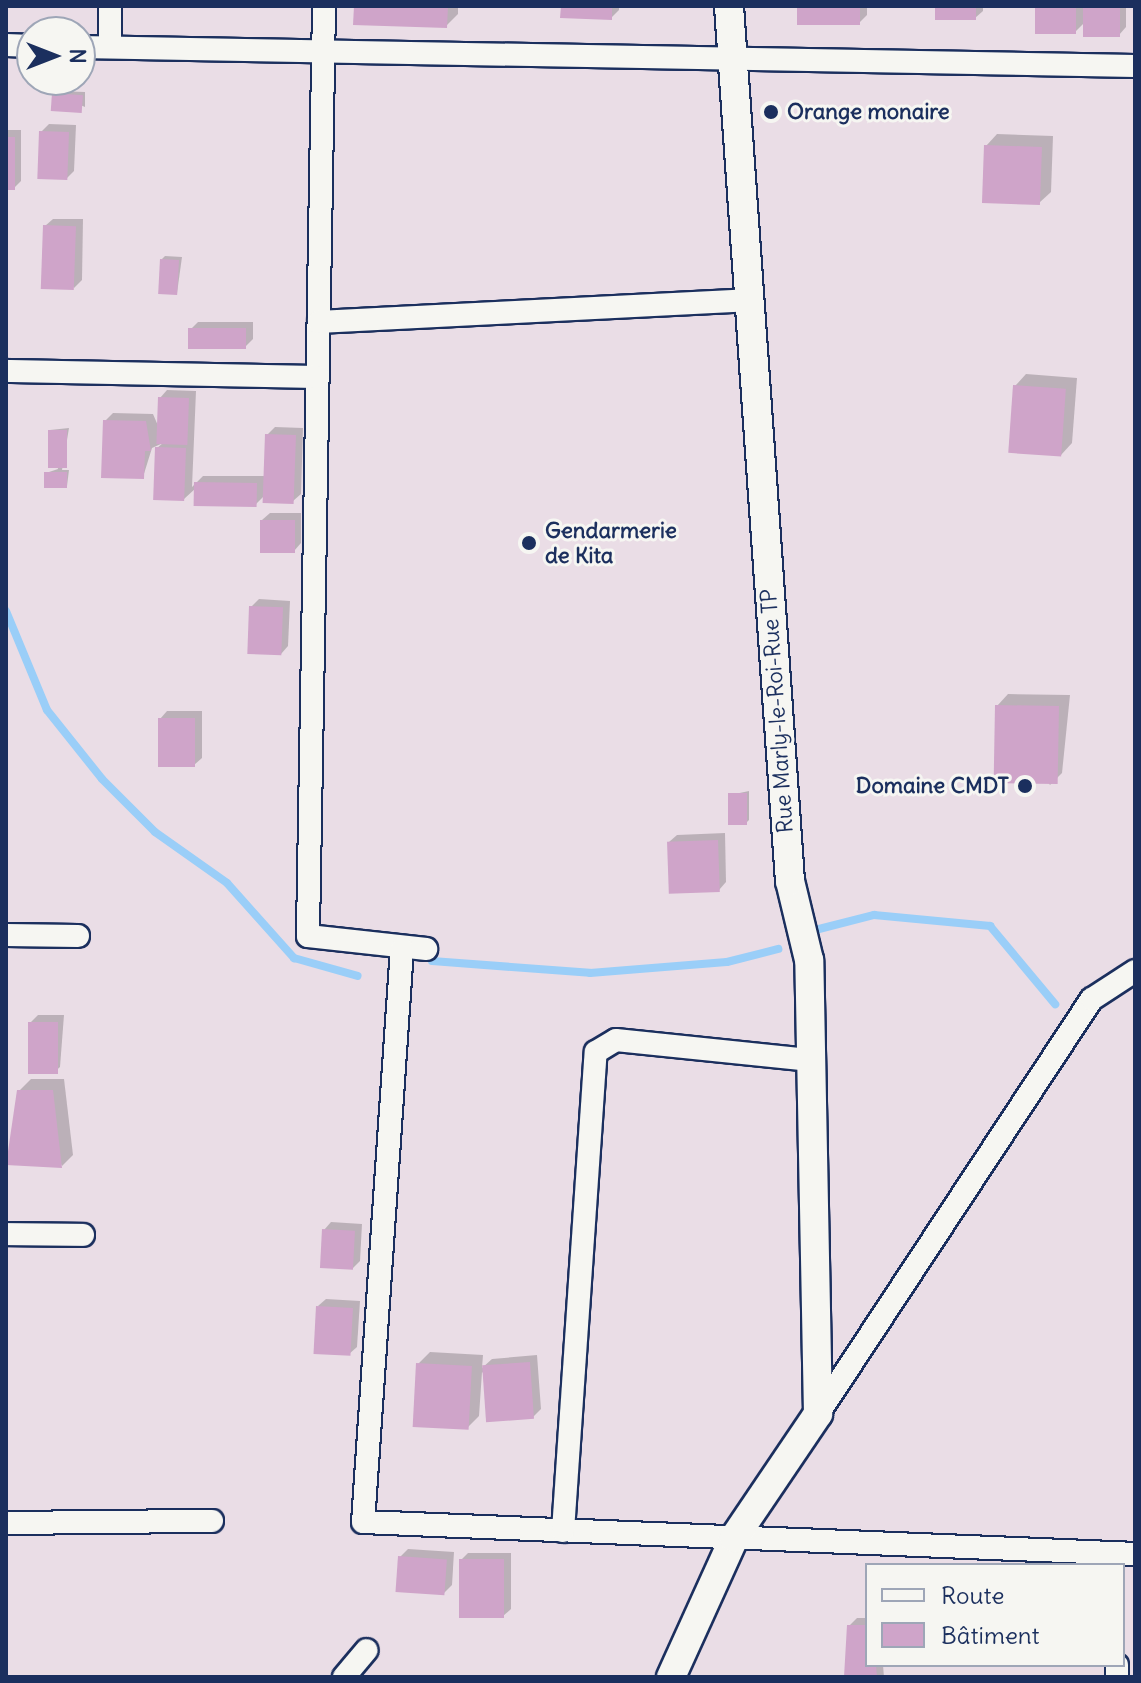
<!DOCTYPE html>
<meta charset="utf-8">
<style>
body{margin:0}
#map{position:relative;width:1141px;height:1683px;overflow:hidden;background:#eadde6;font-family:Delius,sans-serif}
div>[style]{position:absolute}
.shadow>*{inset:0;background:#0003}
.stream>*{height:8px;margin:-4px;padding:0 4px;transform-origin:4px;border-radius:4px;background:#9acef8}
.building>*{inset:0;background:#cfa4c9;transform-origin:0 0}
.roads{filter:drop-shadow(2px 0 #1b2f5e) drop-shadow(-2px 0 #1b2f5e) drop-shadow(0 2px #1b2f5e) drop-shadow(0 -2px #1b2f5e)}
.minor>*{height:22px;margin:-11px;padding:0 11px;transform-origin:11px;border-radius:11px;background:#f6f6f2}
.tertiary>*{height:28px;margin:-14px;padding:0 14px;transform-origin:14px;border-radius:14px;background:#f6f6f2}
.dots>*{width:22px;height:22px;translate:-50% -50%;box-sizing:border-box;border:4px solid #f6f6f2;border-radius:50%}
span{translate:-50% -50%;white-space:nowrap;text-align:center;line-height:1.15;-webkit-text-stroke:6px #f6f6f2;paint-order:stroke}
.poi-label{font-size:22px;color:#1b2f5e;font-weight:700}
.left{translate:0 -50%;text-align:left}
.right{translate:-100% -50%;text-align:right}
.street-label{font-size:22px;color:#1b2f5e}
.frame{position:absolute;inset:0;border:8px solid #1b2f5e;pointer-events:none}
.legend{position:absolute;left:865px;top:1563px;width:260px;height:104px;box-sizing:border-box;background:#f6f6f2;border:2px solid #9ea6b7;margin:0;padding:10px 14px;list-style:none;font-size:24px;color:#1b2f5e}
.legend li{display:flex;align-items:center;gap:16px;height:40px}
.legend b{width:40px;border:2px solid #9ea6b7}
.north{position:absolute;left:16px;top:16px;width:80px;height:80px;box-sizing:border-box;background:#f6f6f2;border:2px solid #9ea6b7;border-radius:50%;rotate:90deg;font-size:22px;font-weight:700;line-height:32px;text-align:center;color:#1b2f5e}
.north::after{content:'';display:block;margin:auto;width:28px;height:36px;background:#1b2f5e;clip-path:polygon(50% 0,100% 100%,50% 72%,0 100%)}
</style>
<div id="map">
<div class="shadow">
<div style="clip-path:polygon(356px 6px,458px 6px,458px 14px,446px 26px)"></div>
<div style="clip-path:polygon(563px 6px,619px 6px,619px 10px,611px 18px)"></div>
<div style="clip-path:polygon(799px 6px,867px 6px,867px 15px,859px 23px)"></div>
<div style="clip-path:polygon(937px 6px,983px 6px,983px 11px,975px 18px)"></div>
<div style="clip-path:polygon(1037px 6px,1126px 6px,1126px 27px,1119px 35px,1085px 22px,1074px 33px)"></div>
<div style="clip-path:polygon(57px 91px,85px 92px,85px 107px,54px 94px)"></div>
<div style="clip-path:polygon(49px 124px,76px 125px,74px 171px,67px 178px,41px 132px)"></div>
<div style="clip-path:polygon(6px 130px,21px 130px,21px 181px,14px 188px,6px 188px)"></div>
<div style="clip-path:polygon(997px 134px,1053px 136px,1051px 192px,1039px 203px,986px 146px)"></div>
<div style="clip-path:polygon(53px 219px,83px 219px,82px 280px,74px 288px,45px 226px)"></div>
<div style="clip-path:polygon(165px 256px,182px 257px,177px 293px,162px 259px)"></div>
<div style="clip-path:polygon(198px 322px,253px 322px,253px 339px,245px 347px,190px 330px)"></div>
<div style="clip-path:polygon(1026px 374px,1077px 378px,1072px 443px,1061px 455px,1015px 386px)"></div>
<div style="clip-path:polygon(167px 390px,196px 391px,192px 487px,203px 476px,266px 476px,267px 435px,275px 427px,303px 428px,301px 494px,293px 501px,265px 495px,255px 505px,196px 488px,184px 499px,157px 448px,163px 443px,152px 448px,143px 477px,105px 421px,113px 413px,153px 414px,159px 428px,160px 398px)"></div>
<div style="clip-path:polygon(69px 428px,62px 470px,69px 470px,67px 486px,46px 473px,58px 469px,50px 430px)"></div>
<div style="clip-path:polygon(270px 513px,301px 513px,301px 543px,294px 551px,262px 520px)"></div>
<div style="clip-path:polygon(259px 599px,290px 601px,288px 646px,281px 654px,251px 607px)"></div>
<div style="clip-path:polygon(1008px 694px,1070px 695px,1062px 773px,1050px 785px,997px 706px)"></div>
<div style="clip-path:polygon(167px 711px,202px 711px,202px 758px,194px 765px,160px 719px)"></div>
<div style="clip-path:polygon(749px 791px,749px 820px,746px 823px,730px 795px)"></div>
<div style="clip-path:polygon(725px 833px,726px 882px,719px 890px,669px 842px,677px 835px)"></div>
<div style="clip-path:polygon(38px 1015px,64px 1015px,60px 1067px,52px 1074px,30px 1023px)"></div>
<div style="clip-path:polygon(31px 1079px,64px 1079px,73px 1155px,62px 1166px,19px 1091px)"></div>
<div style="clip-path:polygon(331px 1222px,362px 1224px,360px 1261px,353px 1268px,324px 1230px)"></div>
<div style="clip-path:polygon(326px 1299px,360px 1301px,357px 1347px,349px 1354px,318px 1306px)"></div>
<div style="clip-path:polygon(430px 1352px,483px 1355px,482px 1368px,492px 1359px,537px 1355px,541px 1409px,533px 1417px,482px 1372px,479px 1416px,467px 1428px,418px 1364px)"></div>
<div style="clip-path:polygon(408px 1549px,454px 1552px,452px 1585px,444px 1593px,400px 1557px)"></div>
<div style="clip-path:polygon(468px 1553px,511px 1553px,511px 1609px,503px 1616px,461px 1560px)"></div>
<div style="clip-path:polygon(857px 1618px,867px 1618px,867px 1665px,883px 1665px,884px 1677px,846px 1677px,849px 1626px)"></div>
</div>
<div class="stream">
<div style="left:6px;top:611px;width:107px;rotate:67.5deg"></div>
<div style="left:47px;top:710px;width:88px;rotate:51.4deg"></div>
<div style="left:102px;top:779px;width:75px;rotate:45deg"></div>
<div style="left:155px;top:832px;width:88px;rotate:35.3deg"></div>
<div style="left:227px;top:883px;width:101px;rotate:48.2deg"></div>
<div style="left:294px;top:958px;width:66px;rotate:15.7deg"></div>
<div style="left:819px;top:929px;width:57px;rotate:-14.3deg"></div>
<div style="left:874px;top:915px;width:117px;rotate:5.4deg"></div>
<div style="left:990px;top:926px;width:102px;rotate:50.2deg"></div>
<div style="left:432px;top:961px;width:158px;rotate:4.3deg"></div>
<div style="left:590px;top:973px;width:137px;rotate:-4.6deg"></div>
<div style="left:727px;top:962px;width:53px;rotate:-14.3deg"></div>
</div>
<div class="building">
<div style="clip-path:polygon(354px 6px,448px 6px,447px 28px,353px 25px)"></div>
<div style="clip-path:polygon(561px 6px,612px 6px,612px 20px,560px 18px)"></div>
<div style="left:797px;top:6px;width:63px;height:19px"></div>
<div style="left:935px;top:6px;width:41px;height:14px"></div>
<div style="left:1035px;top:6px;width:41px;height:28px"></div>
<div style="left:1083px;top:6px;width:37px;height:31px"></div>
<div style="left:52px;top:93px;width:31px;height:18px;rotate:4deg"></div>
<div style="left:39px;top:131px;width:30px;height:48px;rotate:2deg"></div>
<div style="left:6px;top:137px;width:9px;height:53px"></div>
<div style="left:984px;top:145px;width:58px;height:58px;rotate:2deg"></div>
<div style="left:43px;top:225px;width:33px;height:64px;rotate:2deg"></div>
<div style="left:160px;top:259px;width:19px;height:35px;rotate:3deg"></div>
<div style="left:246px;top:328px;width:21px;height:58px;rotate:90deg"></div>
<div style="left:1013px;top:385px;width:53px;height:68px;rotate:4deg"></div>
<div style="left:158px;top:397px;width:31px;height:47px;rotate:2deg"></div>
<div style="clip-path:polygon(103px 420px,146px 421px,151px 451px,145px 451px,144px 479px,101px 478px)"></div>
<div style="left:48px;top:430px;width:19px;height:38px"></div>
<div style="left:265px;top:434px;width:31px;height:69px;rotate:2deg"></div>
<div style="left:155px;top:447px;width:31px;height:53px;rotate:2deg"></div>
<div style="left:44px;top:472px;width:23px;height:16px"></div>
<div style="left:194px;top:482px;width:63px;height:24px;rotate:1deg"></div>
<div style="left:260px;top:520px;width:35px;height:33px"></div>
<div style="left:249px;top:606px;width:34px;height:48px;rotate:2deg"></div>
<div style="left:995px;top:705px;width:64px;height:78px;rotate:1deg"></div>
<div style="left:158px;top:718px;width:37px;height:49px"></div>
<div style="left:747px;top:793px;width:32px;height:19px;rotate:90deg"></div>
<div style="left:718px;top:840px;width:52px;height:51px;rotate:88deg"></div>
<div style="left:28px;top:1022px;width:30px;height:52px"></div>
<div style="clip-path:polygon(17px 1090px,53px 1090px,62px 1168px,6px 1165px)"></div>
<div style="left:322px;top:1229px;width:33px;height:39px;rotate:3deg"></div>
<div style="left:316px;top:1306px;width:37px;height:48px;rotate:3deg"></div>
<div style="left:530px;top:1362px;width:57px;height:48px;rotate:86deg"></div>
<div style="left:416px;top:1363px;width:56px;height:64px;rotate:3deg"></div>
<div style="left:398px;top:1556px;width:49px;height:36px;rotate:4deg"></div>
<div style="left:459px;top:1559px;width:45px;height:59px"></div>
<div style="clip-path:polygon(847px 1625px,867px 1625px,867px 1665px,876px 1665px,877px 1677px,844px 1677px)"></div>
</div>
<div class="roads">
<div class="minor">
<div style="left:324px;top:6px;width:930px;rotate:90.99deg"></div>
<div style="left:308px;top:936px;width:119px;rotate:6.3deg"></div>
<div style="left:6px;top:45px;width:26px;rotate:2deg"></div>
<div style="left:80px;top:47px;width:1055px;rotate:1.03deg"></div>
<div style="left:110px;top:47px;width:41px;rotate:-90deg"></div>
<div style="left:319px;top:322px;width:428px;rotate:-2.9deg"></div>
<div style="left:6px;top:371px;width:312px;rotate:1.1deg"></div>
<div style="left:6px;top:935px;width:72px;rotate:0.8deg"></div>
<div style="left:402px;top:949px;width:574px;rotate:93.89deg"></div>
<div style="left:363px;top:1522px;width:773px;rotate:2.37deg"></div>
<div style="left:6px;top:1234px;width:77px;rotate:0.7deg"></div>
<div style="left:818px;top:1414px;width:497px;rotate:-56.6deg"></div>
<div style="left:1092px;top:999px;width:51px;rotate:-33.1deg"></div>
<div style="left:6px;top:1523px;width:206px;rotate:-0.6deg"></div>
<div style="left:563px;top:1531px;width:480px;rotate:-86.1deg"></div>
<div style="left:596px;top:1052px;width:23px;rotate:-31deg"></div>
<div style="left:616px;top:1040px;width:196px;rotate:5.9deg"></div>
<div style="left:344px;top:1677px;width:35px;rotate:-50deg"></div>
<div style="left:1117px;top:1677px;width:12px;rotate:-90deg"></div>
</div>
<div class="tertiary">
<div style="left:671px;top:1677px;width:153px;rotate:-65.6deg"></div>
<div style="left:734px;top:1538px;width:150px;rotate:-55.9deg"></div>
<div style="left:818px;top:1414px;width:454px;rotate:-91.1deg"></div>
<div style="left:809px;top:960px;width:81px;rotate:-103.5deg"></div>
<div style="left:790px;top:881px;width:877px;rotate:-93.99deg"></div>
</div>
</div>
<div class="dots">
<div style="left:771px;top:112px;background:#1b2f5e"></div>
<div style="left:529px;top:543px;background:#1b2f5e"></div>
<div style="left:1025px;top:786px;background:#1b2f5e"></div>
</div>
<div class="poi-label">
<span class="left" style="left:787px;top:112px">Orange monaire</span>
<span class="left" style="left:545px;top:543px">Gendarmerie<br>de Kita</span>
<span class="right" style="left:1009px;top:786px">Domaine CMDT</span>
</div>
<div class="street-label">
<span style="left:777px;top:711px;rotate:-94deg">Rue Marly-le-Roi-Rue TP</span>
</div>
<div class="frame"></div>
<ul class="legend">
<li><b style="height:10px;background:#f6f6f2"></b>Route</li>
<li><b style="height:22px;background:#cfa4c9"></b>Bâtiment</li>
</ul>
<div class="north">N</div>
</div>
